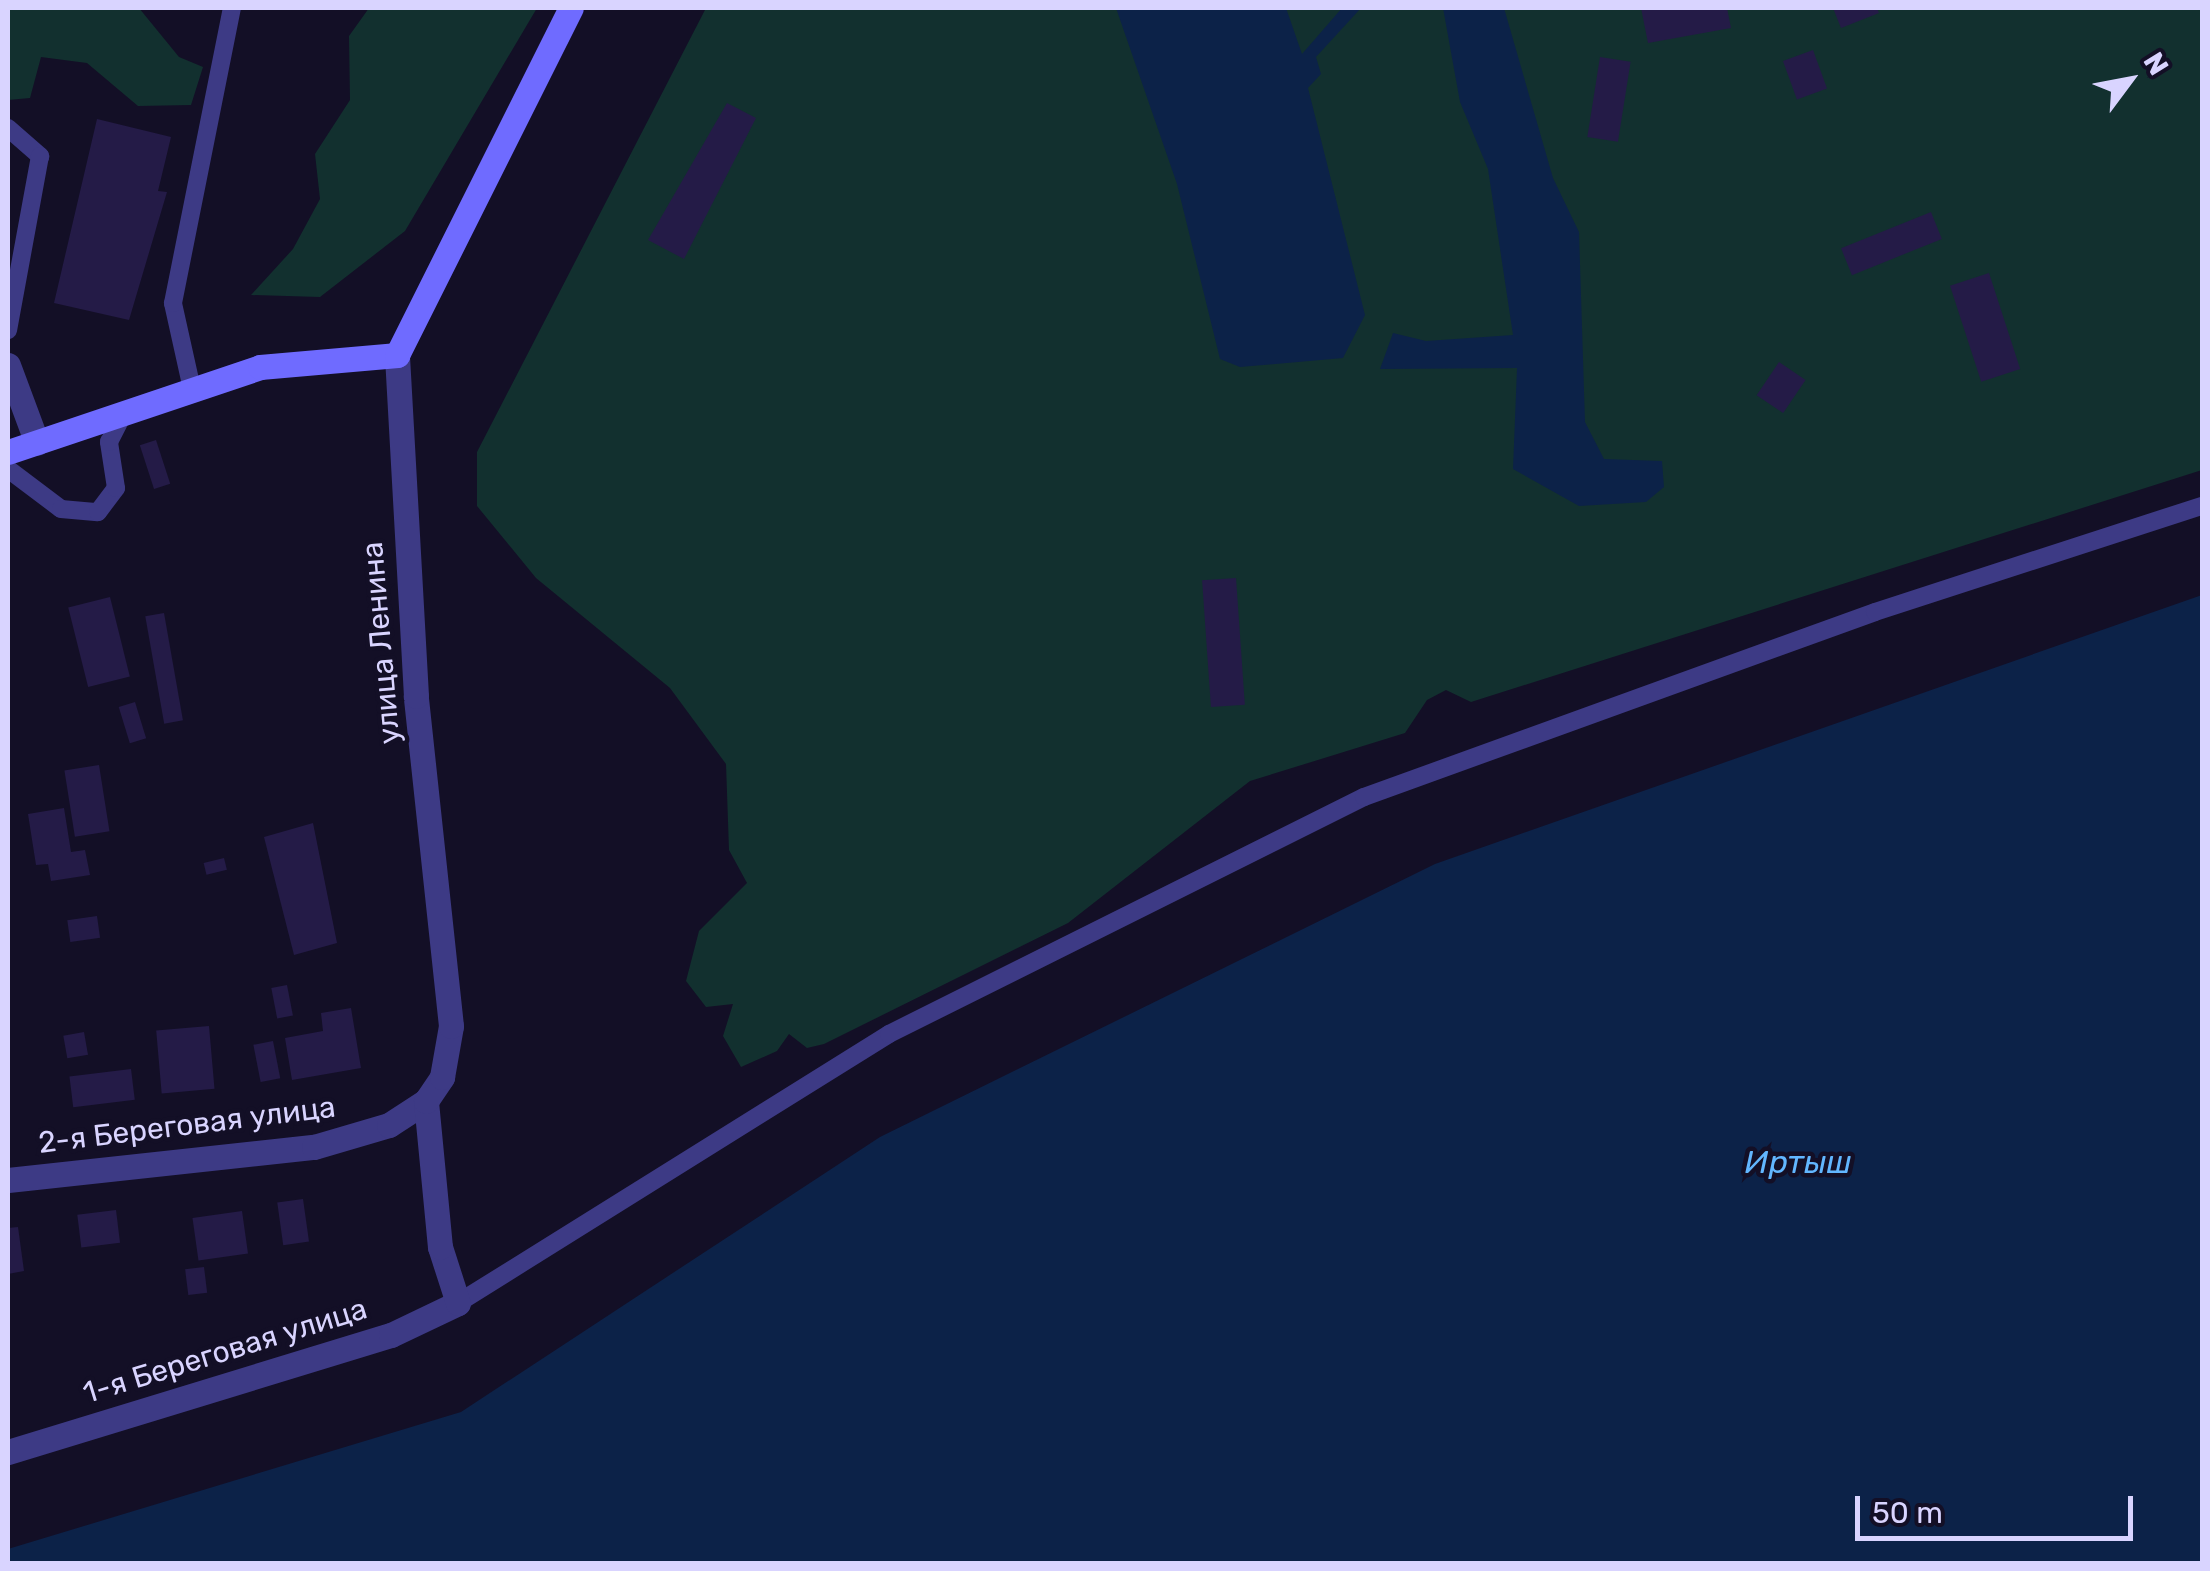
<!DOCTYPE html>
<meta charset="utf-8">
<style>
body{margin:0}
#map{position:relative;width:2210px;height:1571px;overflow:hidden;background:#130f26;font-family:Rubik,sans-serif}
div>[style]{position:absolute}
.green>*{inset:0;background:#12302f}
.water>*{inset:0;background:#0c2248}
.building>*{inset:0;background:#241b47;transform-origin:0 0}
.lane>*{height:18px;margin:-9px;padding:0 9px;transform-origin:9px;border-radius:9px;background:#3d3a85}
.street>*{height:25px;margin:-12.5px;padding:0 12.5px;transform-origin:12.5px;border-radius:12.5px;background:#3d3a85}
.secondary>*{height:25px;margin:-12.5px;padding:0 12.5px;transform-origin:12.5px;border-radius:12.5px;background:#6f6bff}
span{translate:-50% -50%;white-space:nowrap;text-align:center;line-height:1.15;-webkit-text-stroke:9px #130f26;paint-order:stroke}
.street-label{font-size:30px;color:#d9d4ff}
.water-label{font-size:32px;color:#62b6ff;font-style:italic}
.frame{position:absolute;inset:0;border:10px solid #d9d4ff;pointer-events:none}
.north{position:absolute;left:2080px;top:30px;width:100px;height:100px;-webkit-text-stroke:8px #130f26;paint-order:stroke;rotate:58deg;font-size:28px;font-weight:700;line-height:40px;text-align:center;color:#d9d4ff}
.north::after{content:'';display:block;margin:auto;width:35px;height:45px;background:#d9d4ff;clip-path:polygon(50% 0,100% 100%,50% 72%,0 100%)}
.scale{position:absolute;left:1855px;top:1496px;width:278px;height:45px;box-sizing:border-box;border:5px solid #d9d4ff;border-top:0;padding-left:12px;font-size:30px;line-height:35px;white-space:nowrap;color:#d9d4ff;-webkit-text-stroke:8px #130f26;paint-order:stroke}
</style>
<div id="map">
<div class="green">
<div style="clip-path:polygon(8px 8px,139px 8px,179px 57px,203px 67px,191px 105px,138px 106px,87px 63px,41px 57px,30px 98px,8px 100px)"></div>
<div style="clip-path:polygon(369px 8px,537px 8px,405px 231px,320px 297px,251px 295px,293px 249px,320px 199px,315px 154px,350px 100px,349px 36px)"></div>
<div style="clip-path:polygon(706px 8px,2202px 8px,2202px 470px,1471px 702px,1446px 690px,1427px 700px,1405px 733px,1250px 781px,1068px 923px,824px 1044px,807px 1048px,789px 1034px,777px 1051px,741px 1067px,723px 1036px,733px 1004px,706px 1007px,686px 981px,699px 931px,747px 883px,729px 850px,726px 764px,670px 688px,536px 578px,477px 506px,477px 452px)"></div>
</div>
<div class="water">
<div style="clip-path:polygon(1116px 8px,1286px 8px,1302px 54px,1342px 8px,1361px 8px,1316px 57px,1321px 74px,1308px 88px,1365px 315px,1343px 358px,1240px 367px,1220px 359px,1177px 184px)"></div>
<div style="clip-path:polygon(1443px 8px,1504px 8px,1553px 178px,1579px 232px,1585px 422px,1604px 459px,1662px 461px,1664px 487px,1646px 502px,1579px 506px,1513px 469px,1517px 368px,1380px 369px,1393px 333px,1426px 341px,1513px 335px,1488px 169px,1460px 102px)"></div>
<div style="clip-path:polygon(2202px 595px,2202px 1563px,8px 1563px,8px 1549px,461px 1412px,880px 1137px,1435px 864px)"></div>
</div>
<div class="building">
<div style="clip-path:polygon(1641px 8px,1727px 8px,1731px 28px,1648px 43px)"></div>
<div style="clip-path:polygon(1833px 8px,1877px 8px,1879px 13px,1841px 28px)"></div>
<div style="left:1813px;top:50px;width:41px;height:32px;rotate:70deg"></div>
<div style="left:1600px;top:57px;width:31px;height:81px;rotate:9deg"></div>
<div style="clip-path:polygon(727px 103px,756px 118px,684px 259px,648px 240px)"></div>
<div style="clip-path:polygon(97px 119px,171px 137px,158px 191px,167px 192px,129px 320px,54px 303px)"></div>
<div style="left:1931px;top:212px;width:29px;height:97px;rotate:68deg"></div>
<div style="left:1989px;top:273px;width:101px;height:41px;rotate:72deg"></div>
<div style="left:1779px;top:362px;width:32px;height:40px;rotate:34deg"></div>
<div style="left:156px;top:440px;width:46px;height:17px;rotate:72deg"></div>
<div style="left:1236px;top:578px;width:127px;height:34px;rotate:86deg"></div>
<div style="left:110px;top:597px;width:82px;height:43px;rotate:76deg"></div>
<div style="left:164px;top:613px;width:109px;height:19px;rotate:80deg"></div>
<div style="left:135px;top:702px;width:38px;height:17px;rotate:73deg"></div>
<div style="left:99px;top:765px;width:67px;height:35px;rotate:81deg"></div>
<div style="clip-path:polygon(64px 808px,71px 852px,85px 850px,90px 875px,51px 881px,48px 864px,36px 865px,28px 814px)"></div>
<div style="clip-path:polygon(313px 823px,337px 943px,294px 955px,264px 837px)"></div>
<div style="left:224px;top:858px;width:12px;height:21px;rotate:76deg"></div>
<div style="left:97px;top:916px;width:22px;height:30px;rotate:82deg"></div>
<div style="left:287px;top:985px;width:31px;height:16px;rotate:79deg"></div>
<div style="clip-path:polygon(351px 1008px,361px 1068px,292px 1080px,285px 1038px,323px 1031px,321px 1013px)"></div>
<div style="left:209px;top:1026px;width:63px;height:53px;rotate:85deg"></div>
<div style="left:84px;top:1032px;width:23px;height:21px;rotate:80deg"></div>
<div style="left:273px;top:1041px;width:38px;height:20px;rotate:79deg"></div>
<div style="left:131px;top:1069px;width:31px;height:62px;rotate:83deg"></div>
<div style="left:303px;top:1199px;width:43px;height:26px;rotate:82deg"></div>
<div style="left:116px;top:1210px;width:33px;height:39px;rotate:83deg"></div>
<div style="left:242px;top:1211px;width:43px;height:50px;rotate:82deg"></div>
<div style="clip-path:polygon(18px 1227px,24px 1271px,8px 1274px,8px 1228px)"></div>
<div style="left:204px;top:1267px;width:26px;height:19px;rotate:83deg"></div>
</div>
<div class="lane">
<div style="left:8px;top:128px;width:43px;rotate:41.2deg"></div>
<div style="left:40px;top:156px;width:177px;rotate:100.4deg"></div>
<div style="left:192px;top:389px;width:88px;rotate:-102.5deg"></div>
<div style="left:173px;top:303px;width:301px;rotate:-78.7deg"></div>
<div style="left:8px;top:469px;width:66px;rotate:37deg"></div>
<div style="left:61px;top:509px;width:37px;rotate:5deg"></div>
<div style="left:98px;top:512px;width:30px;rotate:-53deg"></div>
<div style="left:116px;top:488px;width:47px;rotate:-98.7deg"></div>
<div style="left:109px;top:442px;width:33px;rotate:-63deg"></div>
<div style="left:458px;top:1303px;width:508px;rotate:-31.97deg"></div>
<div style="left:889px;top:1034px;width:531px;rotate:-26.52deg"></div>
<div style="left:1364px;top:797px;width:543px;rotate:-19.9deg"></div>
<div style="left:1875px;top:612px;width:344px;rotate:-18deg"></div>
</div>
<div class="street">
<div style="left:8px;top:365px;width:83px;rotate:69.6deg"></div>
<div style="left:8px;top:1180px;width:308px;rotate:-6.2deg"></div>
<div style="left:314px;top:1147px;width:78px;rotate:-16.3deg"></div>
<div style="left:389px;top:1125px;width:44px;rotate:-33deg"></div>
<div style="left:8px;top:1452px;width:400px;rotate:-17deg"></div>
<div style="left:391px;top:1335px;width:74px;rotate:-25.5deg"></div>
<div style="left:458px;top:1303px;width:59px;rotate:-107.8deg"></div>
<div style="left:440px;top:1247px;width:147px;rotate:-95.5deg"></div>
<div style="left:426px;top:1101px;width:29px;rotate:-56deg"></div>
<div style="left:442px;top:1077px;width:52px;rotate:-80deg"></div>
<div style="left:451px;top:1026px;width:332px;rotate:-96.1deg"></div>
<div style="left:416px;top:696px;width:342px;rotate:-93.2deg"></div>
</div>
<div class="secondary">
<div style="left:8px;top:452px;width:266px;rotate:-18.6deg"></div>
<div style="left:260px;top:367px;width:138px;rotate:-5deg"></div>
<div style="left:397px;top:355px;width:388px;rotate:-63.4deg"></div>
</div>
<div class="street-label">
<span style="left:381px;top:643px;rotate:-95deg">улица Ленина</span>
<span style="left:187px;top:1125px;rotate:-7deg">2-я Береговая улица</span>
<span style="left:225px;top:1351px;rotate:-17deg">1-я Береговая улица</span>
</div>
<div class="water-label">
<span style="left:1798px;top:1162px">Иртыш</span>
</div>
<div class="frame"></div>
<div class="north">N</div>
<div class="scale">50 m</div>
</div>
